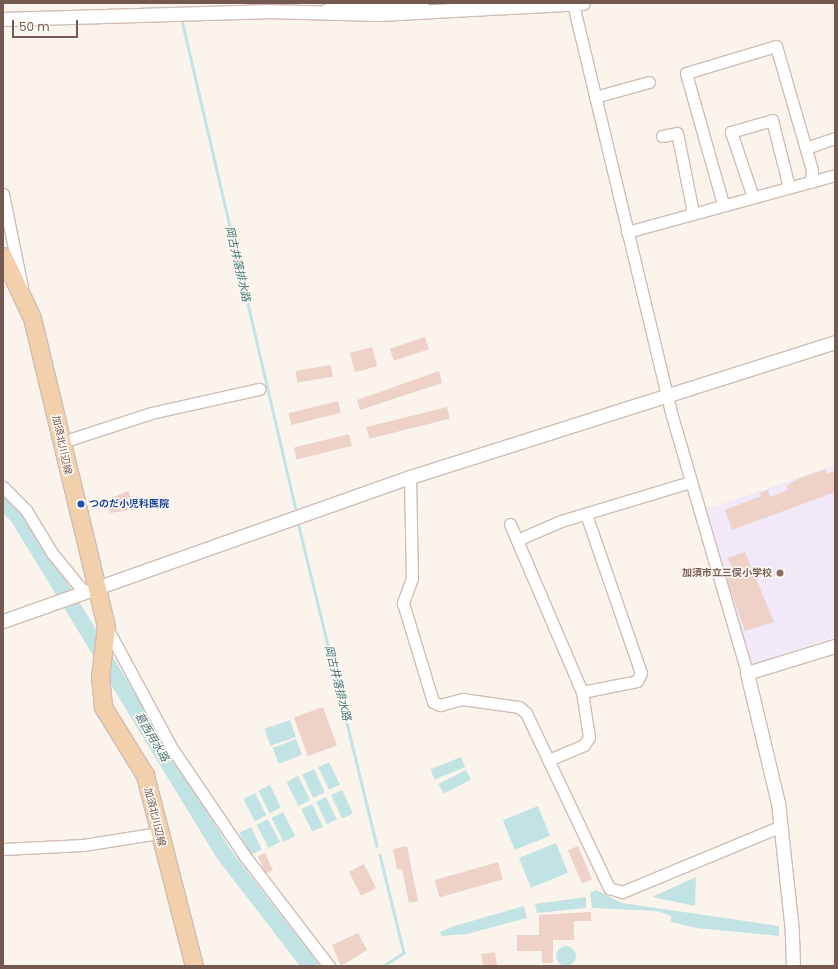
<!DOCTYPE html>
<meta charset="utf-8">
<style>
body{margin:0}
#map{position:relative;width:838px;height:969px;overflow:hidden;background:#fbf4ed;font-family:Poppins,"Noto Sans JP",sans-serif}
div>[style]{position:absolute}
.education>*{inset:0;background:#f1e9f8}
.water>*{inset:0;background:#c2e3e4;transform-origin:0 0}
.round{border-radius:50%}
.stream>*{height:2.5px;margin:-1.25px;padding:0 1.25px;transform-origin:1.25px;border-radius:1.25px;background:#c2e3e4}
.river>*{height:16px;margin:-8px;padding:0 8px;transform-origin:8px;border-radius:8px;background:#c2e3e4}
.building>*{inset:0;background:#eed2c7;transform-origin:0 0}
.roads{filter:drop-shadow(1px 0 #cfbdb5) drop-shadow(-1px 0 #cfbdb5) drop-shadow(0 1px #cfbdb5) drop-shadow(0 -1px #cfbdb5)}
.minor>*{height:11px;margin:-5.5px;padding:0 5.5px;transform-origin:5.5px;border-radius:5.5px;background:#fff}
.tertiary>*{height:13px;margin:-6.5px;padding:0 6.5px;transform-origin:6.5px;border-radius:6.5px;background:#fff}
.primary>*{height:17px;margin:-8.5px;padding:0 8.5px;transform-origin:8.5px;border-radius:8.5px;background:#f3d0ac}
.dots>*{width:11px;height:11px;translate:-50% -50%;box-sizing:border-box;border:2px solid #fef8f3;border-radius:50%}
span{translate:-50% -50%;white-space:nowrap;text-align:center;line-height:1.15;-webkit-text-stroke:3px #fef8f3;paint-order:stroke}
.street-label{font-size:10px;color:#755951}
.transit-label{font-size:10px;color:#164399;font-weight:700}
.left{translate:0 -50%;text-align:left}
.education-label{font-size:10px;color:#785e54;font-weight:700}
.right{translate:-100% -50%;text-align:right}
.water-label{font-size:11px;color:#457678;font-style:italic}
.frame{position:absolute;inset:0;border:4px solid #755951;pointer-events:none}
.scale{position:absolute;left:12px;top:20px;width:66px;height:18px;box-sizing:border-box;border:2px solid #755951;border-top:0;padding-left:5px;font-size:12px;line-height:14px;white-space:nowrap;color:#755951;-webkit-text-stroke:3px #fef8f3;paint-order:stroke}
</style>
<div id="map">
<div class="education">
<div style="clip-path:polygon(835px 465px,835px 637px,747px 666px,708px 509px)"></div>
</div>
<div class="water">
<div style="left:290px;top:720px;width:18px;height:27px;rotate:71deg"></div>
<div style="left:296px;top:739px;width:17px;height:25px;rotate:69deg"></div>
<div style="left:461px;top:757px;width:11px;height:33px;rotate:68deg"></div>
<div style="left:329px;top:762px;width:25px;height:12px;rotate:64deg"></div>
<div style="left:314px;top:769px;width:26px;height:13px;rotate:65deg"></div>
<div style="left:466px;top:770px;width:11px;height:31px;rotate:63deg"></div>
<div style="left:298px;top:776px;width:27px;height:13px;rotate:63deg"></div>
<div style="left:270px;top:785px;width:25px;height:13px;rotate:64deg"></div>
<div style="left:342px;top:790px;width:26px;height:12px;rotate:65deg"></div>
<div style="left:255px;top:793px;width:25px;height:13px;rotate:63deg"></div>
<div style="left:326px;top:797px;width:25px;height:11px;rotate:64deg"></div>
<div style="left:312px;top:804px;width:25px;height:12px;rotate:64deg"></div>
<div style="left:538px;top:806px;width:32px;height:38px;rotate:68deg"></div>
<div style="left:283px;top:812px;width:27px;height:13px;rotate:63deg"></div>
<div style="left:268px;top:819px;width:26px;height:13px;rotate:62deg"></div>
<div style="left:251px;top:827px;width:25px;height:13px;rotate:64deg"></div>
<div style="left:556px;top:843px;width:32px;height:40px;rotate:68deg"></div>
<div style="clip-path:polygon(696px 877px,695px 906px,652px 897px)"></div>
<div style="clip-path:polygon(596px 890px,622px 903px,779px 926px,779px 936px,696px 928px,671px 922px,671px 916px,656px 911px,592px 908px,590px 893px)"></div>
<div style="clip-path:polygon(586px 897px,586px 908px,537px 913px,535px 904px)"></div>
<div style="clip-path:polygon(524px 906px,527px 918px,467px 934px,441px 936px,440px 932px,451px 927px)"></div>
<div class="round" style="left:556px;top:946px;width:20px;height:20px"></div>
</div>
<div class="stream">
<div style="left:182px;top:20px;width:500px;rotate:76.9deg"></div>
<div style="left:298px;top:522px;width:333px;rotate:76.3deg"></div>
<div style="left:380px;top:855px;width:101px;rotate:76.2deg"></div>
<div style="left:404px;top:953px;width:24px;rotate:147deg"></div>
</div>
<div class="river">
<div style="left:3px;top:502px;width:21px;rotate:45deg"></div>
<div style="left:18px;top:517px;width:394px;rotate:58.6deg"></div>
<div style="left:223px;top:853px;width:143px;rotate:52.4deg"></div>
</div>
<div class="building">
<div style="left:425px;top:337px;width:13px;height:37px;rotate:72deg"></div>
<div style="left:372px;top:347px;width:20px;height:23px;rotate:75deg"></div>
<div style="left:331px;top:365px;width:12px;height:36px;rotate:81deg"></div>
<div style="clip-path:polygon(439px 371px,442px 383px,360px 410px,357px 400px)"></div>
<div style="left:338px;top:401px;width:12px;height:51px;rotate:76deg"></div>
<div style="left:447px;top:407px;width:12px;height:83px;rotate:76deg"></div>
<div style="left:349px;top:434px;width:12px;height:57px;rotate:76deg"></div>
<div style="clip-path:polygon(826px 469px,827px 474px,835px 471px,835px 492px,732px 530px,725px 510px,761px 496px,760px 493px,768px 490px,770px 497px,788px 490px,786px 486px,800px 478px)"></div>
<div style="clip-path:polygon(128px 491px,136px 509px,110px 513px,106px 500px)"></div>
<div style="clip-path:polygon(745px 552px,774px 622px,745px 631px,725px 574px,733px 571px,728px 558px)"></div>
<div style="left:323px;top:707px;width:41px;height:31px;rotate:70deg"></div>
<div style="clip-path:polygon(407px 846px,418px 901px,409px 903px,402px 869px,397px 870px,393px 849px)"></div>
<div style="left:578px;top:846px;width:36px;height:11px;rotate:67deg"></div>
<div style="left:265px;top:853px;width:19px;height:8px;rotate:65deg"></div>
<div style="left:498px;top:862px;width:18px;height:66px;rotate:74deg"></div>
<div style="left:364px;top:864px;width:27px;height:17px;rotate:63deg"></div>
<div style="clip-path:polygon(591px 912px,591px 921px,574px 921px,574px 940px,553px 940px,553px 963px,542px 963px,542px 951px,517px 951px,517px 935px,539px 935px,539px 915px)"></div>
<div style="clip-path:polygon(358px 933px,367px 950px,341px 966px,332px 945px)"></div>
<div style="clip-path:polygon(495px 952px,497px 966px,483px 966px,481px 954px)"></div>
</div>
<div class="roads">
<div class="minor">
<div style="left:573px;top:4px;width:424px;rotate:76.5deg"></div>
<div style="left:672px;top:416px;width:268px;rotate:73.7deg"></div>
<div style="left:327px;top:9px;width:96px;rotate:-3.6deg"></div>
<div style="left:595px;top:97px;width:56px;rotate:-15.5deg"></div>
<div style="left:662px;top:136px;width:15px;rotate:-11deg"></div>
<div style="left:677px;top:133px;width:81px;rotate:78.6deg"></div>
<div style="left:806px;top:148px;width:31px;rotate:-19deg"></div>
<div style="left:3px;top:194px;width:95px;rotate:78.5deg"></div>
<div style="left:753px;top:197px;width:69px;rotate:-108.7deg"></div>
<div style="left:731px;top:132px;width:43px;rotate:-16.3deg"></div>
<div style="left:772px;top:120px;width:69px;rotate:75.8deg"></div>
<div style="left:723px;top:204px;width:136px;rotate:-105.8deg"></div>
<div style="left:686px;top:73px;width:94px;rotate:-16.7deg"></div>
<div style="left:776px;top:46px;width:129px;rotate:73.8deg"></div>
<div style="left:812px;top:170px;width:12px;rotate:95deg"></div>
<div style="left:627px;top:232px;width:216px;rotate:-15.3deg"></div>
<div style="left:62px;top:442px;width:94px;rotate:-18deg"></div>
<div style="left:151px;top:413px;width:111px;rotate:-12.5deg"></div>
<div style="left:410px;top:477px;width:101px;rotate:88.9deg"></div>
<div style="left:412px;top:578px;width:27px;rotate:110deg"></div>
<div style="left:403px;top:603px;width:103px;rotate:73.1deg"></div>
<div style="left:433px;top:702px;width:8px;rotate:23deg"></div>
<div style="left:440px;top:705px;width:23px;rotate:-15deg"></div>
<div style="left:462px;top:699px;width:58px;rotate:8deg"></div>
<div style="left:519px;top:707px;width:9px;rotate:41deg"></div>
<div style="left:526px;top:713px;width:194px;rotate:64.6deg"></div>
<div style="left:609px;top:888px;width:14px;rotate:17deg"></div>
<div style="left:622px;top:892px;width:172px;rotate:-22.5deg"></div>
<div style="left:3px;top:487px;width:33px;rotate:45deg"></div>
<div style="left:26px;top:510px;width:50px;rotate:58.8deg"></div>
<div style="left:52px;top:553px;width:50px;rotate:50.6deg"></div>
<div style="left:510px;top:524px;width:183px;rotate:66.8deg"></div>
<div style="left:582px;top:692px;width:46px;rotate:81.2deg"></div>
<div style="left:589px;top:737px;width:9px;rotate:122deg"></div>
<div style="left:584px;top:745px;width:38px;rotate:157deg"></div>
<div style="left:517px;top:540px;width:48px;rotate:-23.4deg"></div>
<div style="left:561px;top:521px;width:135px;rotate:-16.8deg"></div>
<div style="left:107px;top:628px;width:135px;rotate:61.7deg"></div>
<div style="left:171px;top:747px;width:130px;rotate:55.9deg"></div>
<div style="left:244px;top:855px;width:140px;rotate:52.6deg"></div>
<div style="left:582px;top:692px;width:56px;rotate:-11.3deg"></div>
<div style="left:637px;top:681px;width:9px;rotate:-63deg"></div>
<div style="left:641px;top:673px;width:168px;rotate:-109.1deg"></div>
<div style="left:3px;top:849px;width:80px;rotate:-2.9deg"></div>
<div style="left:83px;top:845px;width:77px;rotate:-9deg"></div>
</div>
<div class="tertiary">
<div style="left:3px;top:19px;width:262px;rotate:-1.7deg"></div>
<div style="left:265px;top:11px;width:115px;rotate:1.5deg"></div>
<div style="left:380px;top:14px;width:203px;rotate:-3.1deg"></div>
<div style="left:3px;top:621px;width:432px;rotate:-19.5deg"></div>
<div style="left:410px;top:477px;width:446px;rotate:-17.6deg"></div>
<div style="left:793px;top:966px;width:35px;rotate:-92deg"></div>
<div style="left:792px;top:931px;width:129px;rotate:-96.2deg"></div>
<div style="left:778px;top:803px;width:134px;rotate:-103.4deg"></div>
<div style="left:747px;top:673px;width:92px;rotate:-17.1deg"></div>
</div>
<div class="primary">
<div style="left:3px;top:256px;width:68px;rotate:64.9deg"></div>
<div style="left:32px;top:318px;width:318px;rotate:76.5deg"></div>
<div style="left:106px;top:627px;width:50px;rotate:96.8deg"></div>
<div style="left:100px;top:677px;width:30px;rotate:84deg"></div>
<div style="left:103px;top:707px;width:80px;rotate:58.3deg"></div>
<div style="left:145px;top:775px;width:197px;rotate:75.6deg"></div>
</div>
</div>
<div class="dots">
<div style="left:81px;top:504px;background:#1a4fb4"></div>
<div style="left:780px;top:573px;background:#8d6e63"></div>
</div>
<div class="street-label">
<span style="left:62px;top:445px;rotate:78deg">加須北川辺線</span>
<span style="left:155px;top:817px;rotate:76deg">加須北川辺線</span>
</div>
<div class="transit-label">
<span class="left" style="left:89px;top:504px">つのだ小児科医院</span>
</div>
<div class="education-label">
<span class="right" style="left:772px;top:573px">加須市立三俣小学校</span>
</div>
<div class="water-label">
<span style="left:238px;top:264px;rotate:77deg">岡古井落排水路</span>
<span style="left:338px;top:683px;rotate:76deg">岡古井落排水路</span>
<span style="left:152px;top:737px;rotate:59deg">葛西用水路</span>
</div>
<div class="frame"></div>
<div class="scale">50 m</div>
</div>
